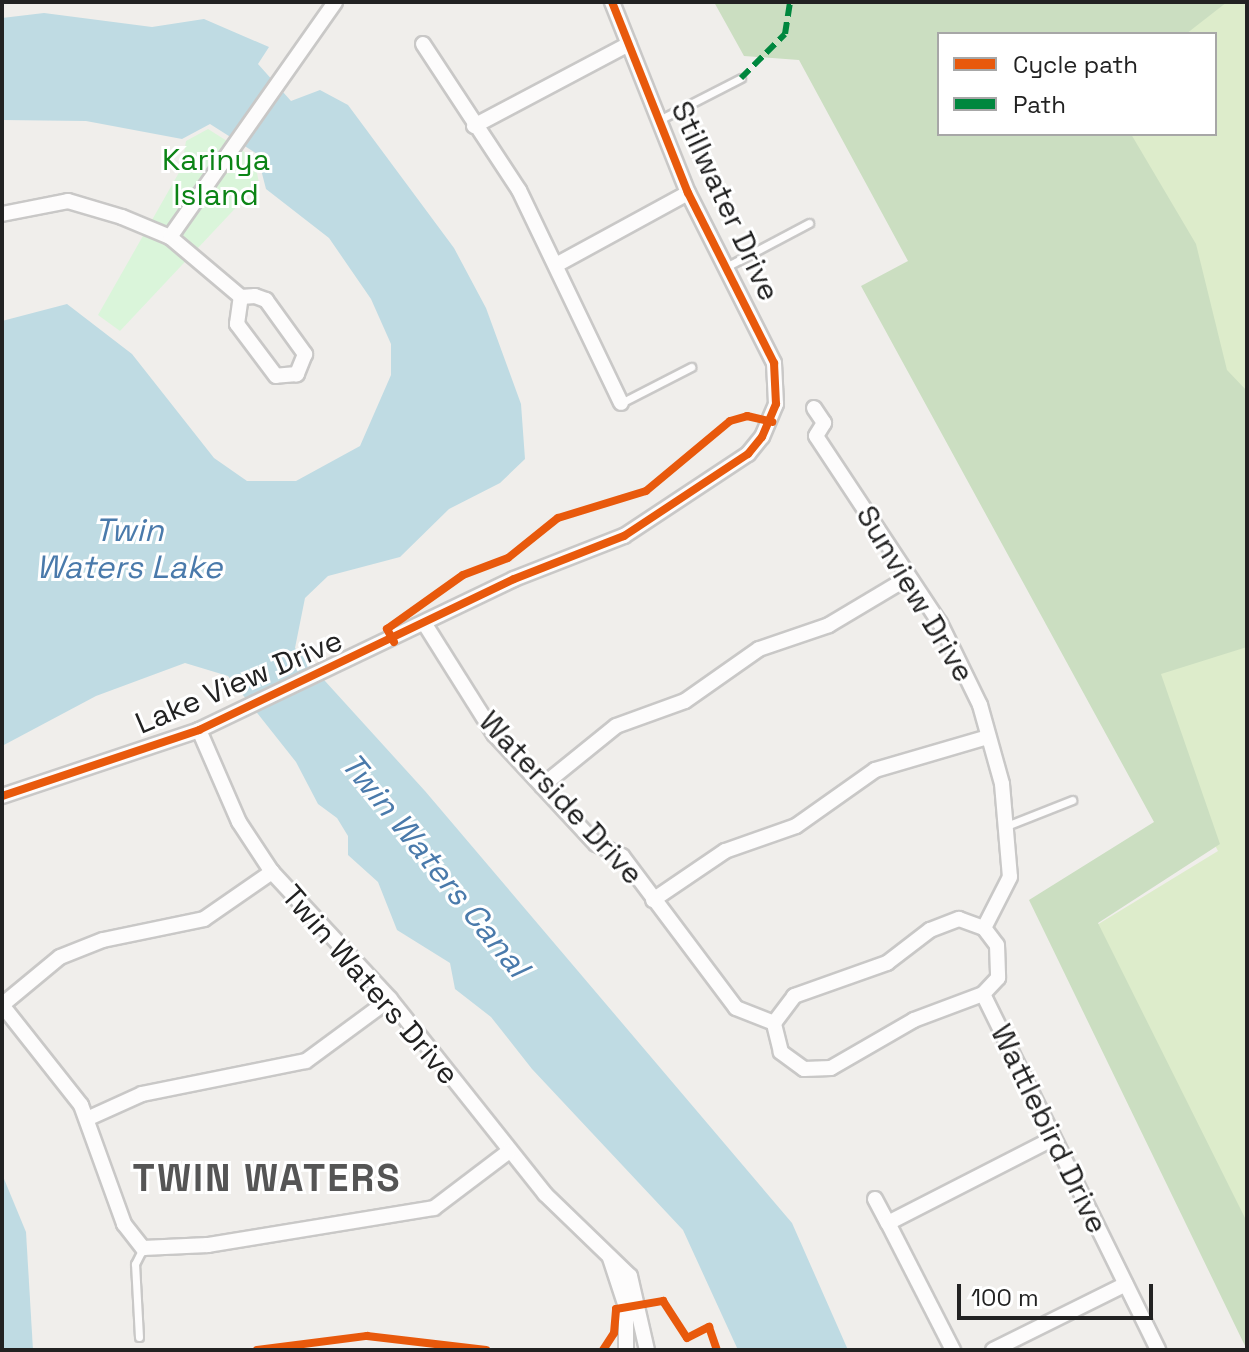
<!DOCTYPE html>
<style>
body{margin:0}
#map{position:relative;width:1249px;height:1352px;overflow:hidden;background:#f0eeeb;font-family:"Space Grotesk",sans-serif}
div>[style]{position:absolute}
.grass>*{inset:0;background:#ddeccb}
.forest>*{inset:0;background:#cbdec1}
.park>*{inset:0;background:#daf5da}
.water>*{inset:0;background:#bfdbe3}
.roads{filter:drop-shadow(2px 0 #c9c8c7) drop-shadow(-2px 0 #c9c8c7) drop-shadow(0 2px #c9c8c7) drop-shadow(0 -2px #c9c8c7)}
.service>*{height:7px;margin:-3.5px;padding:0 3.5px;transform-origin:3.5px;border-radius:3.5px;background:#fdfcfc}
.minor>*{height:14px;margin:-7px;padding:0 7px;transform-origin:7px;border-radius:7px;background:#fdfcfc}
.quiet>*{height:6px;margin-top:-3px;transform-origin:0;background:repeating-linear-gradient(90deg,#00873e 0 12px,transparent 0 18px)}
.cycleway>*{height:8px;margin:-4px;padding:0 4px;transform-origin:4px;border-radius:4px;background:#e8590c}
span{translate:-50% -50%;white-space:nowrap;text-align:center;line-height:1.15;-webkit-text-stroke:6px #fff;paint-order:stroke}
.park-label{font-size:30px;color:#0c8416}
.street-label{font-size:30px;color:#222}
.water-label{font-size:32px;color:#4a7aab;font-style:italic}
.district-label{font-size:38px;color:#555;font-weight:700;letter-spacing:2px}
.frame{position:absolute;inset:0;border:4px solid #222;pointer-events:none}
.legend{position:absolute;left:937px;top:32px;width:280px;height:104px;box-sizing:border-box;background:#fff;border:2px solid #a7a7a7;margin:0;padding:10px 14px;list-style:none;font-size:24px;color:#222}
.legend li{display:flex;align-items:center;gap:16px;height:40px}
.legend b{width:40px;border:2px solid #a7a7a7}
.scale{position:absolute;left:957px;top:1284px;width:196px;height:36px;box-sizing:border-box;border:4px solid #222;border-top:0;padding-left:10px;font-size:24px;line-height:28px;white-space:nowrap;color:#222;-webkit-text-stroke:6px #fff;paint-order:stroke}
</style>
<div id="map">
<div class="grass">
<div style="clip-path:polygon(evenodd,774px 2px,1247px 2px,1247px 1248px,1087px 931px,1218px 851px,774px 2px,939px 34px,1215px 34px,1215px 134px,939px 134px,939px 34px)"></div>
</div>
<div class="forest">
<div style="clip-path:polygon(714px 2px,1227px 2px,1186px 34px,939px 34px,939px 134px,1131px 134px,1196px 244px,1227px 370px,1247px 391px,1247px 647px,1161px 674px,1220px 844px,1098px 923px,1247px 1222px,1247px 1350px,1029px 900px,1154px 822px,861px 286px,908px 261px,799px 60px,744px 56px)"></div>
</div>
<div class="park">
<div style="clip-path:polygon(208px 129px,254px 158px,259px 183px,120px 331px,98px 315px,181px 169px,186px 141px)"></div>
</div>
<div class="water">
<div style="clip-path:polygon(44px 13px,152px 27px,204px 19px,269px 47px,258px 64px,291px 101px,320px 90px,348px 105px,454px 248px,486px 308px,521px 404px,525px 459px,500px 483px,449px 509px,400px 557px,328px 576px,305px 598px,295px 648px,425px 791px,792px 1223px,848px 1350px,738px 1350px,683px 1230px,532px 1069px,491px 1017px,455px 989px,450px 963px,397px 930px,378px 882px,348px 855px,348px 836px,337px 818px,318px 804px,296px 762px,228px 676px,185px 663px,96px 696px,2px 746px,2px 321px,67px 304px,132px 354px,214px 458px,247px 481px,296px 481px,360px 446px,391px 375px,391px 344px,371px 299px,329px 238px,266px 189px,257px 154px,210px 124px,182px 139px,86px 121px,2px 120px,2px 18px)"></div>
<div style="clip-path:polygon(2px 1174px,26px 1232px,33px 1350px,2px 1350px)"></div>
</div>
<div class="roads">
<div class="service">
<div style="left:659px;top:120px;width:92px;rotate:-27.1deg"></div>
<div style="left:726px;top:267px;width:94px;rotate:-27.9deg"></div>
<div style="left:621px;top:403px;width:79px;rotate:-27.2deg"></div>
<div style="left:1009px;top:825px;width:68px;rotate:-21.6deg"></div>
<div style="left:139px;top:1337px;width:73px;rotate:-93.1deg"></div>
<div style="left:135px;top:1264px;width:18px;rotate:-63deg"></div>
</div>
<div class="minor">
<div style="left:423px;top:44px;width:175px;rotate:56.7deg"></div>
<div style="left:519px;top:190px;width:236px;rotate:64.4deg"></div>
<div style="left:474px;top:126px;width:175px;rotate:-27.9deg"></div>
<div style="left:2px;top:214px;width:67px;rotate:-11.1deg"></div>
<div style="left:68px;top:201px;width:56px;rotate:16.5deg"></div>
<div style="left:122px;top:217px;width:52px;rotate:22.6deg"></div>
<div style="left:170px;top:237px;width:93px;rotate:40.2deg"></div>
<div style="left:170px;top:237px;width:287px;rotate:-54.9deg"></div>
<div style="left:556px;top:265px;width:150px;rotate:-28.6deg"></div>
<div style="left:255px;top:296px;width:12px;rotate:20deg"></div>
<div style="left:266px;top:300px;width:67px;rotate:54.2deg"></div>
<div style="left:305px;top:354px;width:22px;rotate:112deg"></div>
<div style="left:297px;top:374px;width:21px;rotate:175deg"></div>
<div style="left:276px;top:376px;width:65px;rotate:-126.9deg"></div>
<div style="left:237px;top:324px;width:27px;rotate:-82deg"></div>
<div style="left:241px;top:297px;width:14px;rotate:-4deg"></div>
<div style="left:814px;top:408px;width:18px;rotate:56deg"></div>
<div style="left:824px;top:423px;width:15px;rotate:122deg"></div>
<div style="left:816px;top:436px;width:224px;rotate:56.5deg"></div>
<div style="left:940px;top:623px;width:91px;rotate:64deg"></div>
<div style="left:980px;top:705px;width:82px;rotate:74.4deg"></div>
<div style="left:1002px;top:784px;width:93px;rotate:85.1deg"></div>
<div style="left:1010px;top:877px;width:57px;rotate:117deg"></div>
<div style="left:426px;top:626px;width:128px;rotate:57.8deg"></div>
<div style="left:494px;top:734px;width:150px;rotate:47.2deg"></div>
<div style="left:596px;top:844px;width:29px;rotate:25deg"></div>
<div style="left:622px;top:856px;width:190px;rotate:53.1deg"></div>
<div style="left:736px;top:1008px;width:41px;rotate:21.5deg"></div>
<div style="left:199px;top:730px;width:100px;rotate:66.5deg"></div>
<div style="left:239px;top:822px;width:60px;rotate:56.6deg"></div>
<div style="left:272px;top:872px;width:173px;rotate:47.1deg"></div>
<div style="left:390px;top:999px;width:249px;rotate:51.5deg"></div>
<div style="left:545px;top:1194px;width:118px;rotate:44deg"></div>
<div style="left:630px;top:1276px;width:76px;rotate:77.1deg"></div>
<div style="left:542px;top:786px;width:95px;rotate:-39deg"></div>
<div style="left:616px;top:726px;width:73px;rotate:-19.9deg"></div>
<div style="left:685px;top:701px;width:90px;rotate:-35.1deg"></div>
<div style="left:759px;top:649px;width:74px;rotate:-18.9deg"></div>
<div style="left:829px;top:625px;width:90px;rotate:-30.9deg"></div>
<div style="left:2px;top:796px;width:208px;rotate:-18.5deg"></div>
<div style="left:199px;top:730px;width:349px;rotate:-25.6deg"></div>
<div style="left:514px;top:579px;width:118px;rotate:-21.4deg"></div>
<div style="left:624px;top:536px;width:149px;rotate:-33.5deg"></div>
<div style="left:748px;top:454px;width:22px;rotate:-51deg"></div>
<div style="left:762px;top:437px;width:36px;rotate:-67deg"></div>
<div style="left:776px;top:404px;width:41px;rotate:-92.8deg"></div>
<div style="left:774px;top:363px;width:191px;rotate:-116.8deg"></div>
<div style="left:688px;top:193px;width:206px;rotate:-111.7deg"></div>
<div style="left:653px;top:900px;width:87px;rotate:-34.2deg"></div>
<div style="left:725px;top:851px;width:75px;rotate:-19.4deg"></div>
<div style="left:796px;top:826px;width:97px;rotate:-35.3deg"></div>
<div style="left:875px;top:770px;width:118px;rotate:-16.3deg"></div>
<div style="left:959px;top:919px;width:27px;rotate:20deg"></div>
<div style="left:984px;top:928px;width:21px;rotate:53deg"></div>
<div style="left:997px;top:945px;width:33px;rotate:88deg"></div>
<div style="left:998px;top:978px;width:22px;rotate:133deg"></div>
<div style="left:983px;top:994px;width:74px;rotate:159.4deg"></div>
<div style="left:914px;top:1020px;width:96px;rotate:150deg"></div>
<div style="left:831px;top:1068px;width:27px;rotate:178deg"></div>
<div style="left:804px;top:1069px;width:29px;rotate:-144deg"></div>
<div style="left:781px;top:1052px;width:30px;rotate:-104deg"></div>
<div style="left:774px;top:1023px;width:34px;rotate:-53deg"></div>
<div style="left:794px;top:996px;width:99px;rotate:-19.5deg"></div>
<div style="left:887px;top:963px;width:54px;rotate:-37.5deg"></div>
<div style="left:930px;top:930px;width:31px;rotate:-21deg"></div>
<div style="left:983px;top:994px;width:397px;rotate:63.8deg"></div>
<div style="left:2px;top:1005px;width:127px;rotate:51.7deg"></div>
<div style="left:81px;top:1105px;width:127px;rotate:70.1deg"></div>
<div style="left:124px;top:1224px;width:31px;rotate:52deg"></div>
<div style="left:143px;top:1248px;width:65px;rotate:-2.6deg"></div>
<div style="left:208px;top:1245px;width:229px;rotate:-9.3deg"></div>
<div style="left:434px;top:1208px;width:93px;rotate:-37.1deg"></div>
<div style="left:2px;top:1005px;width:75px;rotate:-39.6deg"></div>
<div style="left:60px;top:957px;width:46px;rotate:-21.6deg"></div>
<div style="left:103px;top:940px;width:103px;rotate:-11.7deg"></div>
<div style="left:204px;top:919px;width:83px;rotate:-34.7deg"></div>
<div style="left:89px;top:1118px;width:58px;rotate:-24.4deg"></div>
<div style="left:142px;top:1094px;width:167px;rotate:-11.4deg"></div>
<div style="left:306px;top:1061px;width:104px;rotate:-36.4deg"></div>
<div style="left:875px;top:1199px;width:27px;rotate:62deg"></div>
<div style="left:888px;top:1223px;width:186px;rotate:-27.1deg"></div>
<div style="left:888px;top:1223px;width:143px;rotate:62.9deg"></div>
<div style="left:610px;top:1258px;width:52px;rotate:71.9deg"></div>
<div style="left:626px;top:1307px;width:43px;rotate:90deg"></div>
<div style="left:993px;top:1350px;width:148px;rotate:-26.4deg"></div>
</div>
</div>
<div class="quiet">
<div style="left:741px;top:78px;width:62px;rotate:-45deg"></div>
<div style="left:785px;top:34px;width:32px;rotate:-81deg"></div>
</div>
<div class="cycleway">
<div style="left:394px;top:642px;width:15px;rotate:-118deg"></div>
<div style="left:387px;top:629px;width:93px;rotate:-35.4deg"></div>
<div style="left:463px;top:575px;width:48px;rotate:-20.7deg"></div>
<div style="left:508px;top:558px;width:64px;rotate:-38.7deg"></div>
<div style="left:558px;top:518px;width:92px;rotate:-17.1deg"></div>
<div style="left:646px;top:491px;width:109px;rotate:-39.8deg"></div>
<div style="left:730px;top:421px;width:18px;rotate:-16deg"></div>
<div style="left:747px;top:416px;width:26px;rotate:13deg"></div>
<div style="left:2px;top:796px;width:208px;rotate:-18.5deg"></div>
<div style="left:199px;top:730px;width:349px;rotate:-25.6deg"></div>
<div style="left:514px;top:579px;width:118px;rotate:-21.4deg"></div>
<div style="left:624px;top:536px;width:149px;rotate:-33.5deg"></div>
<div style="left:748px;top:454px;width:22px;rotate:-51deg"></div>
<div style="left:762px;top:437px;width:36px;rotate:-67deg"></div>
<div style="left:776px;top:404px;width:41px;rotate:-92.8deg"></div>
<div style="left:774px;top:363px;width:191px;rotate:-116.8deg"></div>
<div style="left:688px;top:193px;width:206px;rotate:-111.7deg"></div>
<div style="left:257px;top:1350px;width:111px;rotate:-7.3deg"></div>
<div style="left:367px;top:1336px;width:120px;rotate:6.7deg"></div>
<div style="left:603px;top:1350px;width:20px;rotate:-57deg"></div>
<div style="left:614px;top:1333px;width:24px;rotate:-85deg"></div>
<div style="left:616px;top:1309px;width:48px;rotate:-9.7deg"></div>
<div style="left:663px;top:1301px;width:44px;rotate:57deg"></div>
<div style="left:687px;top:1338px;width:25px;rotate:-27deg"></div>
<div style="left:709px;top:1327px;width:24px;rotate:71deg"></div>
</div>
<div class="park-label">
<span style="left:216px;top:177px">Karinya<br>Island</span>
</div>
<div class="street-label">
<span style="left:725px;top:201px;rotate:65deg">Stillwater Drive</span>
<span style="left:915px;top:594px;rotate:59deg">Sunview Drive</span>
<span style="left:239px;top:682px;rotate:-23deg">Lake View Drive</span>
<span style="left:561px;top:798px;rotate:47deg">Waterside Drive</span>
<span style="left:370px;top:985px;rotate:49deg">Twin Waters Drive</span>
<span style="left:1049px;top:1129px;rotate:64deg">Wattlebird Drive</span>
</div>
<div class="water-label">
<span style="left:129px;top:549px">Twin<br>Waters Lake</span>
<span style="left:435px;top:865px;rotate:51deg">Twin Waters Canal</span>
</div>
<div class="district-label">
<span style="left:267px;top:1179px">TWIN WATERS</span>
</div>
<div class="frame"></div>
<ul class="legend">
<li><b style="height:10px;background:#e8590c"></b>Cycle path</li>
<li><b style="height:10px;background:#00873e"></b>Path</li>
</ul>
<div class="scale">100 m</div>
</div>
